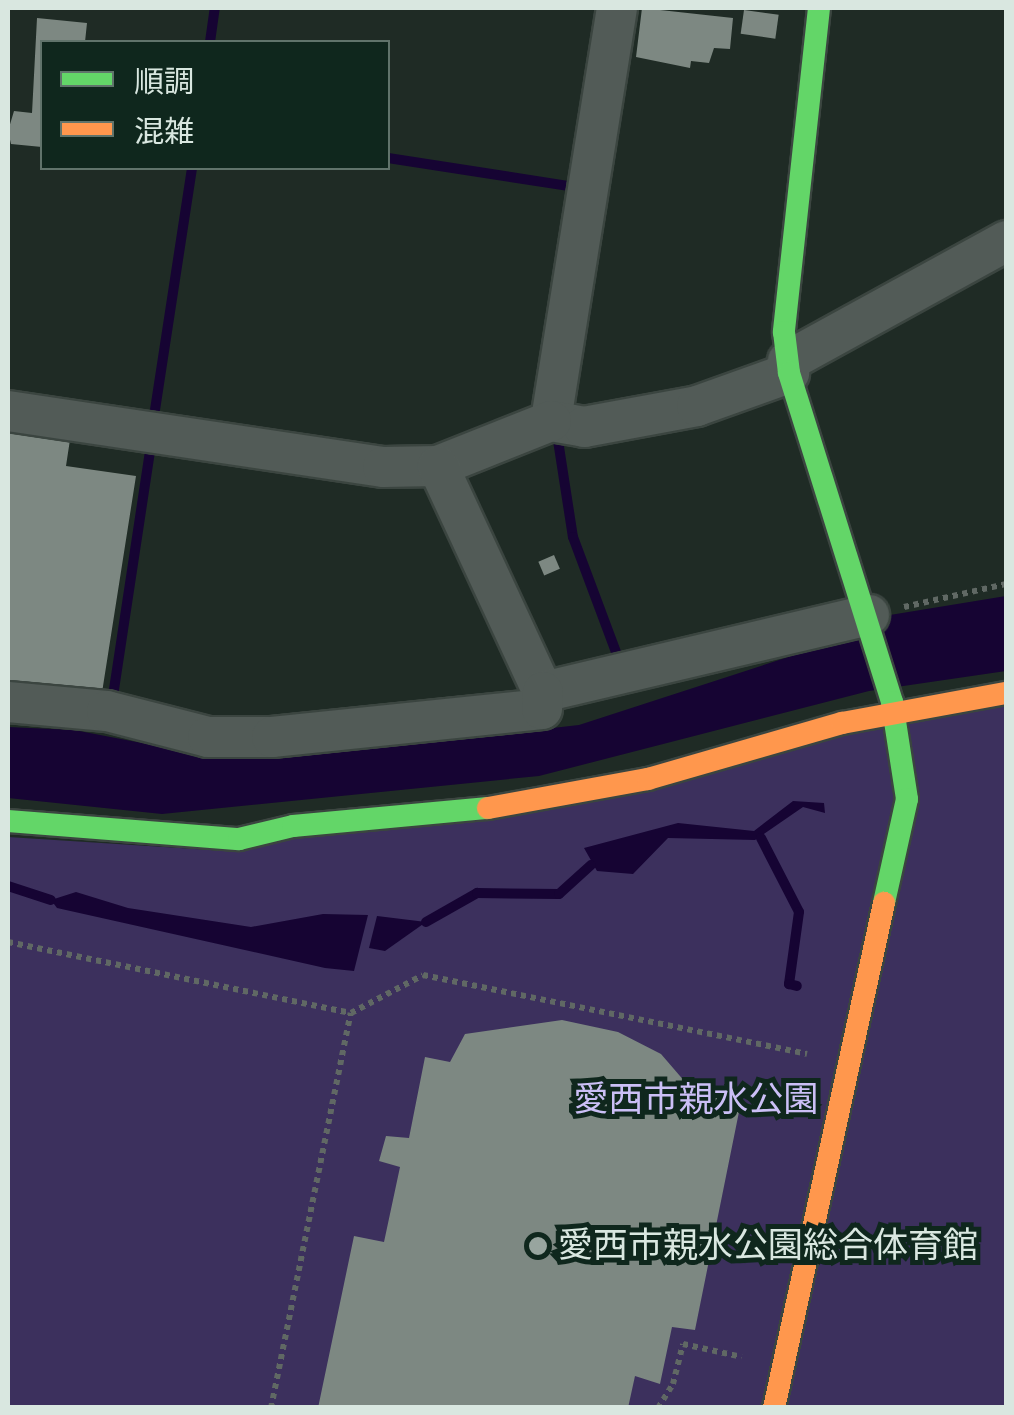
<!DOCTYPE html>
<meta charset="utf-8">
<style>
body{margin:0}
#map{position:relative;width:1014px;height:1415px;overflow:hidden;background:#1f2b25;font-family:Signika,"Noto Sans JP",sans-serif}
div>[style]{position:absolute}
.green>*{inset:0;background:#3c305d}
.water>*{inset:0;background:#160433}
.stream>*{height:10px;margin:-5px;padding:0 5px;transform-origin:5px;border-radius:5px;background:#160433}
.building>*{inset:0;background:#7d8882;transform-origin:0 0}
.path>*{height:6px;margin-top:-3px;transform-origin:0;background:repeating-linear-gradient(90deg,#606864 0 5px,transparent 0 10px)}
.roads{filter:drop-shadow(2px 0 #3b4540) drop-shadow(-2px 0 #3b4540) drop-shadow(0 2px #3b4540) drop-shadow(0 -2px #3b4540)}
.street>*{height:40px;margin:-20px;padding:0 20px;transform-origin:20px;border-radius:20px;background:#525b57}
.fast>*{height:22px;margin:-11px;padding:0 11px;transform-origin:11px;border-radius:11px;background:#63d668}
.slow>*{height:22px;margin:-11px;padding:0 11px;transform-origin:11px;border-radius:11px;background:#ff974d}
.dots>*{width:28px;height:28px;translate:-50% -50%;box-sizing:border-box;border:5px solid #0f271d;border-radius:50%}
span{translate:-50% -50%;white-space:nowrap;text-align:center;line-height:1.15;-webkit-text-stroke:10px #0f271d;paint-order:stroke}
.park-label{font-size:35px;color:#cbbff6}
.poi-label{font-size:35px;color:#d9e7e0}
.left{translate:0 -50%;text-align:left}
.frame{position:absolute;inset:0;border:10px solid #d9e7e0;pointer-events:none}
.legend{position:absolute;left:40px;top:40px;width:350px;height:130px;box-sizing:border-box;background:#0f271d;border:2px solid #60746b;margin:0;padding:12px 18px;list-style:none;font-size:30px;color:#d9e7e0}
.legend li{display:flex;align-items:center;gap:20px;height:50px}
.legend b{width:50px;border:2px solid #60746b}
</style>
<div id="map">
<div class="green">
<div style="clip-path:polygon(1006px 702px,1006px 1407px,8px 1407px,8px 837px,226px 851px)"></div>
</div>
<div class="water">
<div style="clip-path:polygon(1006px 596px,1006px 671px,869px 691px,539px 776px,162px 814px,8px 798px,8px 727px,74px 730px,199px 754px,283px 758px,579px 725px,850px 637px,890px 615px)"></div>
<div style="clip-path:polygon(793px 801px,824px 803px,825px 813px,803px 807px,755px 840px,668px 838px,633px 874px,597px 871px,584px 848px,678px 823px,754px 831px)"></div>
<div style="clip-path:polygon(76px 892px,128px 908px,251px 927px,323px 914px,368px 915px,354px 971px,325px 968px,57px 908px,51px 900px)"></div>
<div style="clip-path:polygon(377px 916px,426px 922px,385px 951px,369px 948px)"></div>
</div>
<div class="stream">
<div style="left:210px;top:42px;width:34px;rotate:-82deg"></div>
<div style="left:388px;top:158px;width:190px;rotate:8.8deg"></div>
<div style="left:153px;top:423px;width:258px;rotate:-81.3deg"></div>
<div style="left:557px;top:434px;width:104px;rotate:81.2deg"></div>
<div style="left:573px;top:537px;width:131px;rotate:69.5deg"></div>
<div style="left:113px;top:696px;width:253px;rotate:-81.4deg"></div>
<div style="left:761px;top:838px;width:83px;rotate:62.8deg"></div>
<div style="left:799px;top:912px;width:73px;rotate:97.9deg"></div>
<div style="left:789px;top:984px;width:8px;rotate:14deg"></div>
<div style="left:8px;top:886px;width:45px;rotate:18deg"></div>
<div style="left:426px;top:922px;width:59px;rotate:-29.6deg"></div>
<div style="left:477px;top:893px;width:82px;rotate:0.7deg"></div>
<div style="left:559px;top:894px;width:43px;rotate:-42.2deg"></div>
</div>
<div class="building">
<div style="clip-path:polygon(642px 8px,733px 18px,730px 49px,714px 48px,709px 63px,691px 61px,690px 68px,636px 57px)"></div>
<div style="left:744px;top:10px;width:35px;height:24px;rotate:8deg"></div>
<div style="clip-path:polygon(37px 18px,87px 23px,85px 42px,42px 42px,42px 147px,11px 144px,8px 131px,14px 111px,32px 113px)"></div>
<div style="clip-path:polygon(8px 423px,71px 433px,66px 466px,136px 476px,101px 699px,8px 685px)"></div>
<div style="left:554px;top:555px;width:15px;height:17px;rotate:67deg"></div>
<div style="clip-path:polygon(562px 1020px,618px 1032px,661px 1054px,686px 1083px,742px 1097px,695px 1330px,672px 1327px,660px 1384px,635px 1376px,628px 1408px,318px 1408px,354px 1236px,384px 1242px,400px 1167px,379px 1161px,386px 1136px,409px 1138px,425px 1057px,450px 1062px,465px 1034px)"></div>
</div>
<div class="path">
<div style="left:904px;top:607px;width:105px;rotate:-12.7deg"></div>
<div style="left:8px;top:942px;width:350px;rotate:11.7deg"></div>
<div style="left:351px;top:1013px;width:81px;rotate:-27.8deg"></div>
<div style="left:423px;top:975px;width:392px;rotate:11.6deg"></div>
<div style="left:271px;top:1408px;width:403px;rotate:-78.6deg"></div>
<div style="left:658px;top:1408px;width:28px;rotate:-58deg"></div>
<div style="left:673px;top:1384px;width:41px;rotate:-76deg"></div>
<div style="left:683px;top:1344px;width:60px;rotate:12.4deg"></div>
</div>
<div class="roads">
<div class="street">
<div style="left:617px;top:8px;width:418px;rotate:99.1deg"></div>
<div style="left:551px;top:421px;width:34px;rotate:10deg"></div>
<div style="left:584px;top:427px;width:115px;rotate:-10.5deg"></div>
<div style="left:697px;top:406px;width:98px;rotate:-19.7deg"></div>
<div style="left:788px;top:361px;width:249px;rotate:-28.8deg"></div>
<div style="left:8px;top:411px;width:379px;rotate:8.5deg"></div>
<div style="left:383px;top:467px;width:55px;rotate:-1deg"></div>
<div style="left:551px;top:421px;width:122px;rotate:158.3deg"></div>
<div style="left:438px;top:466px;width:249px;rotate:65.1deg"></div>
<div style="left:543px;top:692px;width:335px;rotate:-13.3deg"></div>
<div style="left:8px;top:702px;width:99px;rotate:5.2deg"></div>
<div style="left:107px;top:711px;width:104px;rotate:14.4deg"></div>
<div style="left:208px;top:737px;width:64px"></div>
<div style="left:272px;top:737px;width:271px;rotate:-5.9deg"></div>
<div style="left:542px;top:709px;width:17px;rotate:-87deg"></div>
</div>
<div class="fast">
<div style="left:819px;top:8px;width:326px;rotate:96.2deg"></div>
<div style="left:784px;top:332px;width:41px;rotate:83deg"></div>
<div style="left:789px;top:373px;width:345px;rotate:72.6deg"></div>
<div style="left:892px;top:702px;width:98px;rotate:81.2deg"></div>
<div style="left:907px;top:799px;width:107px;rotate:102.5deg"></div>
<div style="left:8px;top:821px;width:232px;rotate:4.5deg"></div>
<div style="left:239px;top:839px;width:56px;rotate:-13.5deg"></div>
<div style="left:293px;top:826px;width:196px;rotate:-5.3deg"></div>
</div>
<div class="slow">
<div style="left:488px;top:808px;width:163px;rotate:-10.3deg"></div>
<div style="left:648px;top:779px;width:202px;rotate:-16.1deg"></div>
<div style="left:842px;top:723px;width:167px;rotate:-10.4deg"></div>
<div style="left:774px;top:1408px;width:517px;rotate:-77.71deg"></div>
</div>
</div>
<div class="dots">
<div style="left:538px;top:1246px;background:#98a59f"></div>
</div>
<div class="park-label">
<span style="left:696px;top:1100px">愛西市親水公園</span>
</div>
<div class="poi-label">
<span class="left" style="left:558px;top:1246px">愛西市親水公園総合体育館</span>
</div>
<div class="frame"></div>
<ul class="legend">
<li><b style="height:12px;background:#63d668"></b>順調</li>
<li><b style="height:12px;background:#ff974d"></b>混雑</li>
</ul>
</div>
